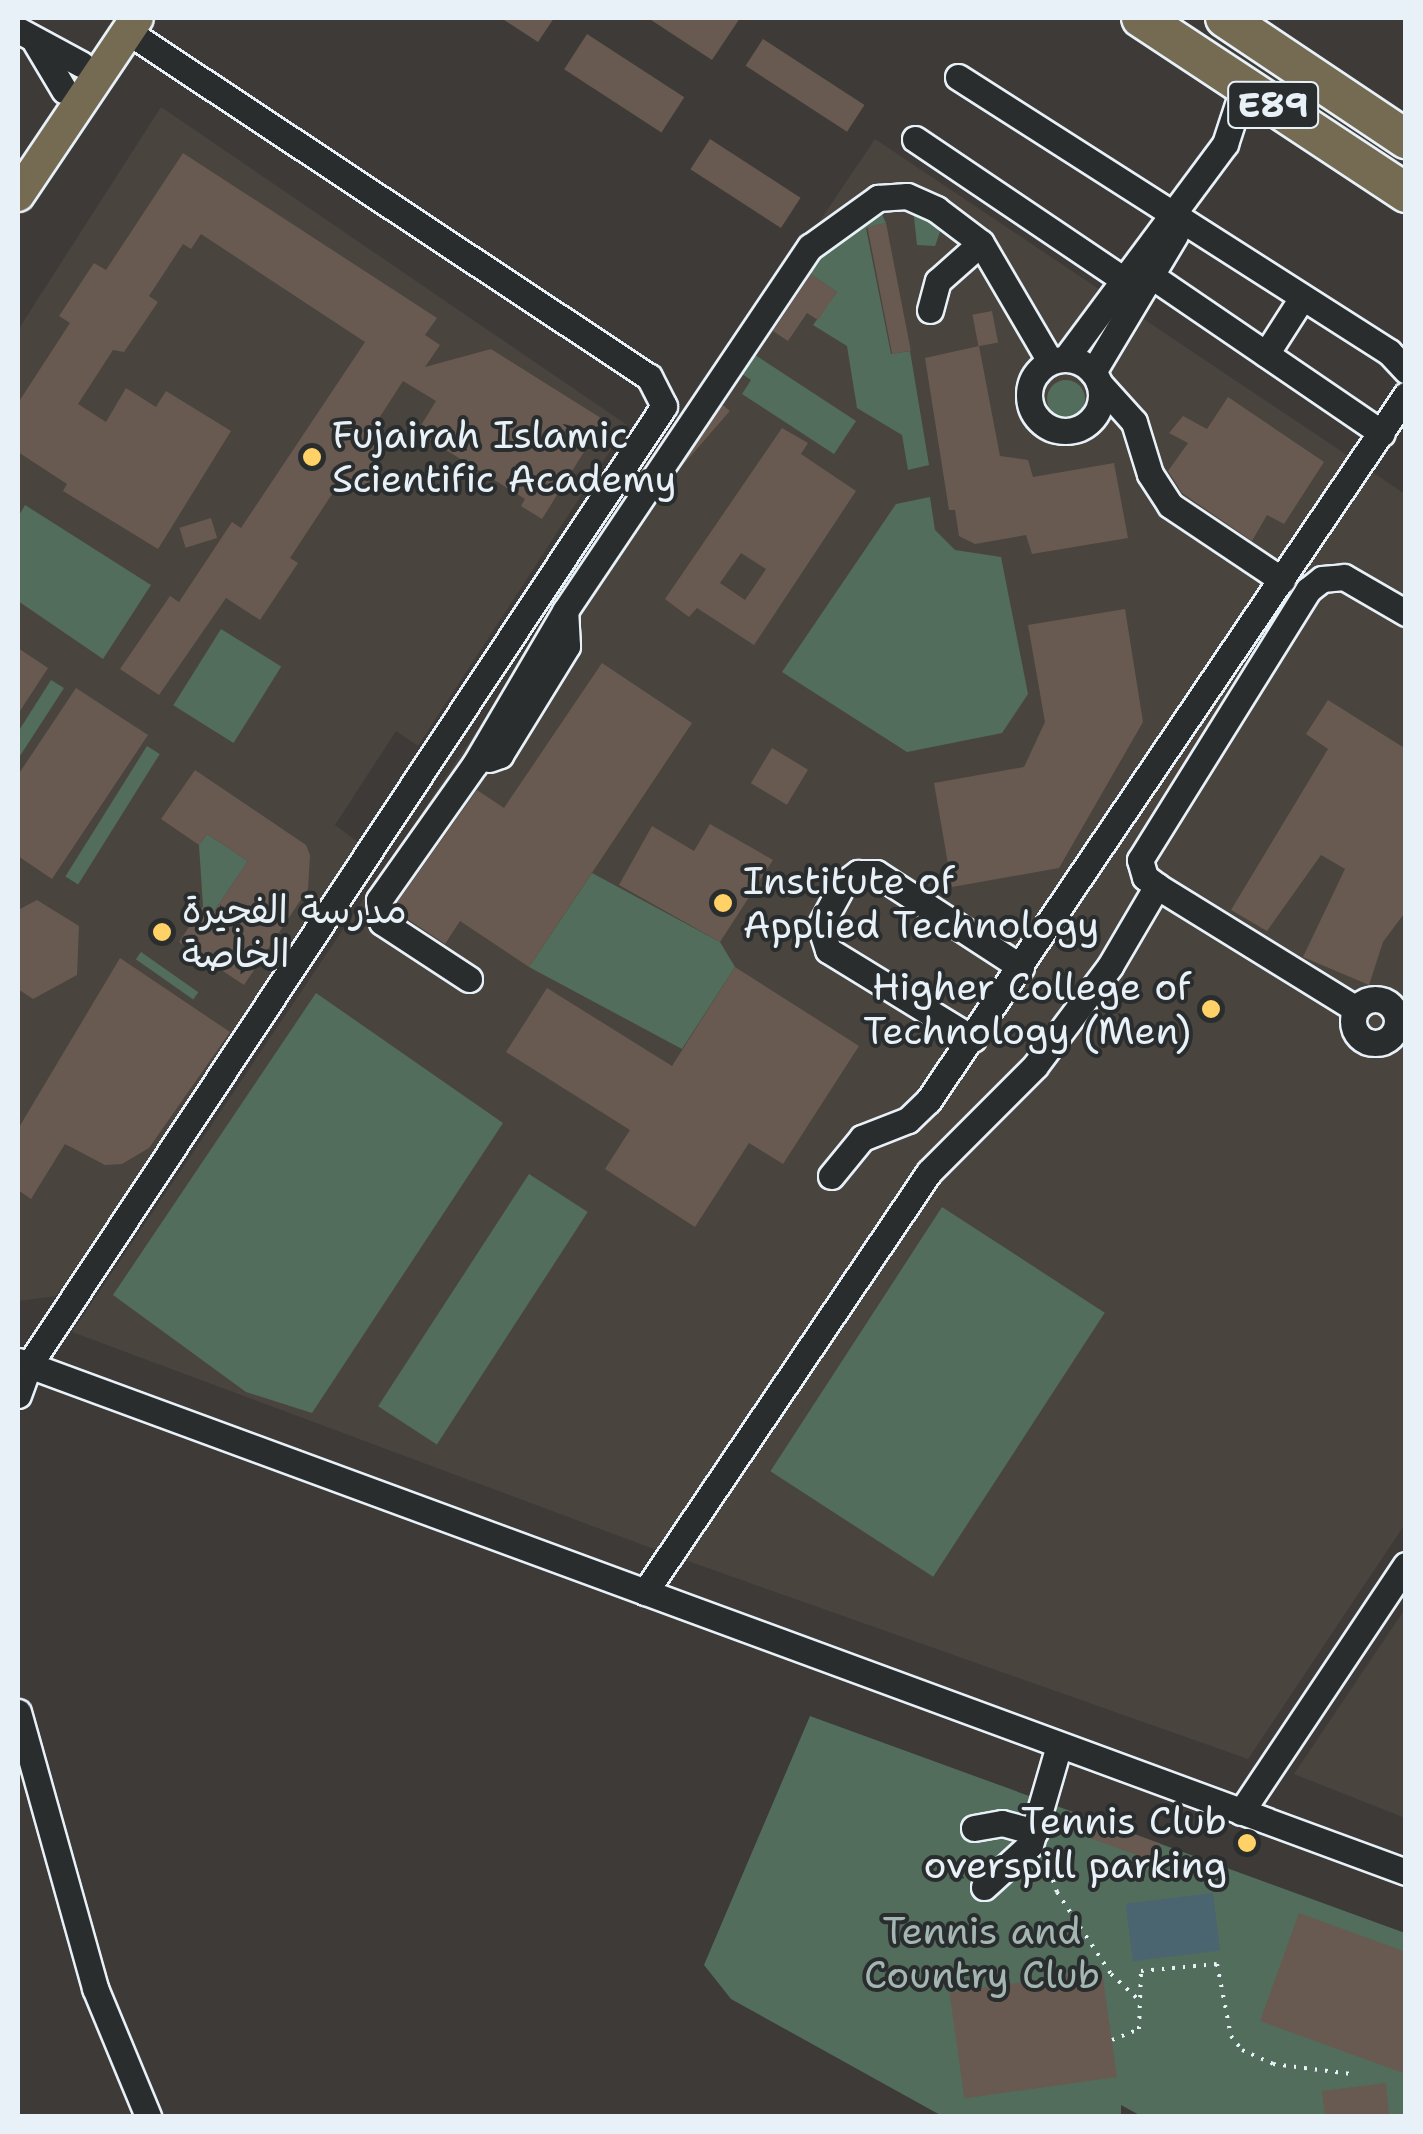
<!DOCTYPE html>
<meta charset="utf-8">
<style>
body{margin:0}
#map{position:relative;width:1423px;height:2134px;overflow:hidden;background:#3d3a38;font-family:"Shantell Sans","Playpen Sans Arabic",sans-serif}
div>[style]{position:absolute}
.built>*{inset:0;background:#4a443f}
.green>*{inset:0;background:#526d5c;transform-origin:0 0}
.round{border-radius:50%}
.water>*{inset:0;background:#4a656f;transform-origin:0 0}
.building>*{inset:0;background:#685a50;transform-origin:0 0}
.path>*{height:4px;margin-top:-2px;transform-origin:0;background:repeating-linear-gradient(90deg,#e8f1f8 0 2.5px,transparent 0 10.5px)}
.roads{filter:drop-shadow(2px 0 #e8f1f8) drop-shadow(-2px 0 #e8f1f8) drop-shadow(0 2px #e8f1f8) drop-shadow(0 -2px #e8f1f8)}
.minor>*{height:25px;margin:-12.5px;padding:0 12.5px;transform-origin:12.5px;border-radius:12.5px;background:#2a2d2e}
.minor>.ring{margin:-12.5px;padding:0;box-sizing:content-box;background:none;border:25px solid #2a2d2e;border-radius:50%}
.major>*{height:32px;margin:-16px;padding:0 16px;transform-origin:16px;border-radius:16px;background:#746b52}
.highway>*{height:38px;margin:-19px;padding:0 19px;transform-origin:19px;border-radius:19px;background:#746b52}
.dots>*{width:28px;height:28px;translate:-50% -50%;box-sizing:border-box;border:5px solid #2a2d2e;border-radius:50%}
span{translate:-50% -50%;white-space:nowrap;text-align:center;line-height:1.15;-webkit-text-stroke:8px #2a2d2e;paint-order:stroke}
.shield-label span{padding:2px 8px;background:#2a2d2e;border:2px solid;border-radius:8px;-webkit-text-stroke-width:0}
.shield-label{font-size:35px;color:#e8f1f8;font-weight:700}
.poi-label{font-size:38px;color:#e8f1f8}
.left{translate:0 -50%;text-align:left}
.right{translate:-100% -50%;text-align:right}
.park-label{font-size:38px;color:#a4b6b2}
.frame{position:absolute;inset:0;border:20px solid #e8f1f8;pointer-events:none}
</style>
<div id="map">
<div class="built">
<div style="clip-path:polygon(161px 107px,627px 425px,418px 746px,396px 731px,335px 825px,364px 847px,56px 1296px,18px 1301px,18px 330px)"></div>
<div style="clip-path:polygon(875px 139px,1405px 494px,1405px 1524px,1248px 1759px,654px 1549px,72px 1332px)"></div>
<div style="clip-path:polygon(1405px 1609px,1405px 1818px,1294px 1774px)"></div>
</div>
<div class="green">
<div style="clip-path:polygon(875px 202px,921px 208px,940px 232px,935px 246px,917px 245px,913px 208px,881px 212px,886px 223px,866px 228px,891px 354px,910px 351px,929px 465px,908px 470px,902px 435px,857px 408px,847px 346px,813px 325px,837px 292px,802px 268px)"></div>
<div style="clip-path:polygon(749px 351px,856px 421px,834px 454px,742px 394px,751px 380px,736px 370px)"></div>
<div class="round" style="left:1047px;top:380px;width:38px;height:38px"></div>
<div style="clip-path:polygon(930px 497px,935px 530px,955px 550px,1001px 557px,1028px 694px,1002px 733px,907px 752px,782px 672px,896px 504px)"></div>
<div style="clip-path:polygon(25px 505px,151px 585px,103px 659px,18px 601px,18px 517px)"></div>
<div style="left:221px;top:629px;width:71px;height:90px;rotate:32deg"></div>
<div style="clip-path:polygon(51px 680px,64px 688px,18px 759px,18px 732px)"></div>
<div style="left:147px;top:746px;width:15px;height:154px;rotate:32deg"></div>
<div style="clip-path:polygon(207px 834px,248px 861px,213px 913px,203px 906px,199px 845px)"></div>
<div style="clip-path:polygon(592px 873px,720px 942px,735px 967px,682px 1049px,529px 967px)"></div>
<div style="left:141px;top:952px;width:70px;height:9px;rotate:35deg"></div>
<div style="clip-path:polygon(316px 993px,503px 1123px,312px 1413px,246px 1392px,113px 1295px)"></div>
<div style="left:529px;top:1174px;width:70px;height:277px;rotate:33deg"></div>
<div style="left:942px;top:1207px;width:194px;height:315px;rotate:33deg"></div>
<div style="clip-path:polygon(810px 1716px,1405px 1933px,1405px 2116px,1141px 2116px,1121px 2105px,1121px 2116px,942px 2116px,731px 1999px,704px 1965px)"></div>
</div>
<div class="water">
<div style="left:1213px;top:1893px;width:58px;height:88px;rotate:83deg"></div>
</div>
<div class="building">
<div style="clip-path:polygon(501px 18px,554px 18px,538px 42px)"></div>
<div style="clip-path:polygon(648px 18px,740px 18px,712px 60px)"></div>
<div style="left:587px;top:34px;width:116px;height:42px;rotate:33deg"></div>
<div style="left:763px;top:39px;width:121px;height:32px;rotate:33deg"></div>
<div style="left:710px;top:139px;width:108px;height:36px;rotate:33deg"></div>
<div style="clip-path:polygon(183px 153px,437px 318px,425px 335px,440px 345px,425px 367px,491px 349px,604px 420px,542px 519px,521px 506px,525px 499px,417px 432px,436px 401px,403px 381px,365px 440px,375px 446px,368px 457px,380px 465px,361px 495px,340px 482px,290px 558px,298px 563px,260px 620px,226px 598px,159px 695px,120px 669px,170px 596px,179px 602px,232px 522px,241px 528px,365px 342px,201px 234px,191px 249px,183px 244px,149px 296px,158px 302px,124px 352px,113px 350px,78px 404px,106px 422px,126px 388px,156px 407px,166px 391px,231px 431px,158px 549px,63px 491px,67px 484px,18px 452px,18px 403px,70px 323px,59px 316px,94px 263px,106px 270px)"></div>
<div style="left:886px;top:223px;width:130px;height:19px;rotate:79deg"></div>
<div style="clip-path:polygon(811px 274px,837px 292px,818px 320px,807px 313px,788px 341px,773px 331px)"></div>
<div style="left:992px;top:311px;width:32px;height:20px;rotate:79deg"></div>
<div style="clip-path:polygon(979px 346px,1000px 456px,1028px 460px,1033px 477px,1114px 463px,1128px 538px,1032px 554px,1026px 535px,975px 544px,959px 536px,955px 510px,949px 510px,925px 358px)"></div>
<div style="clip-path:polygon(1228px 397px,1324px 462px,1284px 524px,1267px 515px,1252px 541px,1182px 493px,1168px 471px,1188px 443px,1169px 433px,1183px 416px,1207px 429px)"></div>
<div style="left:723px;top:405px;width:9px;height:229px;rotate:41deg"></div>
<div style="clip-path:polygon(evenodd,782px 428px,808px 443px,801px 454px,856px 491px,754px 645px,697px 608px,689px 617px,665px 599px,782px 428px,741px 553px,766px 569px,745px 600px,720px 583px,741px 553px)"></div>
<div style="left:211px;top:518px;width:21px;height:33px;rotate:73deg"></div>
<div style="clip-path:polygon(1125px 609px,1143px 722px,1059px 868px,952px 887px,934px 783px,1024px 767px,1045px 722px,1028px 625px)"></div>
<div style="clip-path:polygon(18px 648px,48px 668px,18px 714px)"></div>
<div style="clip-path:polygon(602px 663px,692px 723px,529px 967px,460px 921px,445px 944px,397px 912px,396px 904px,477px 790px,504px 808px)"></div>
<div style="clip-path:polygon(76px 688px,148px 735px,52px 879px,18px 856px,18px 775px)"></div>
<div style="clip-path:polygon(1328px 700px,1406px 749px,1406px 911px,1383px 942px,1369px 985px,1303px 957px,1345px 869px,1321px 855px,1267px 931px,1231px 910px,1328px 749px,1306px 734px)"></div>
<div style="left:772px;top:748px;width:42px;height:41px;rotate:31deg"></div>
<div style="clip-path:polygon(195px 770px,306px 845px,310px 855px,308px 889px,244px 985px,179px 942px,203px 906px,213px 913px,248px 861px,207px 834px,199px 845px,161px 819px)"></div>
<div style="clip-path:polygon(710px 824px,773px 860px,720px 942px,619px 885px,652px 826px,694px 851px)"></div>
<div style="clip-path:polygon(37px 900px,79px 926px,77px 975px,33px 999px,18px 989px,18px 910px)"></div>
<div style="clip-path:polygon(120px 958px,230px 1032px,149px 1148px,122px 1164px,105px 1165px,65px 1144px,31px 1199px,18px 1190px,18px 1129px)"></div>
<div style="clip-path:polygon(735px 967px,859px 1046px,783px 1164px,749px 1143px,695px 1227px,605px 1169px,630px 1130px,506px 1052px,547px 988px,672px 1066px)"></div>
<div style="left:1071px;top:1811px;width:95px;height:19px;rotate:20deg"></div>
<div style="clip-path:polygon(1299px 1913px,1406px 1952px,1406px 2074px,1260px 2021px)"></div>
<div style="left:1102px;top:1971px;width:107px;height:154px;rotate:82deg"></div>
<div style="clip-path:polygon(1386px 2083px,1389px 2116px,1325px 2116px,1322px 2091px)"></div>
</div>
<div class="path">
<div style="left:1046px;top:1860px;width:34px;rotate:71deg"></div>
<div style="left:1057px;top:1892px;width:98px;rotate:56.6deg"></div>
<div style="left:1111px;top:1974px;width:37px;rotate:43deg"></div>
<div style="left:1112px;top:2040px;width:29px;rotate:-22deg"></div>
<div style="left:1139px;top:2029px;width:58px;rotate:-88deg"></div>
<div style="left:1141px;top:1971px;width:76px;rotate:-5.3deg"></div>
<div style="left:1217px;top:1964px;width:73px;rotate:79deg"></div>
<div style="left:1231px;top:2036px;width:18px;rotate:52deg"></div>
<div style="left:1242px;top:2050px;width:34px;rotate:24deg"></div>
<div style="left:1273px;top:2064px;width:79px;rotate:7.3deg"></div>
</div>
<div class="roads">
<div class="minor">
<div style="left:18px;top:30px;width:72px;rotate:28.4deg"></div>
<div style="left:36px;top:43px;width:55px;rotate:59.2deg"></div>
<div style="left:958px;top:77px;width:511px;rotate:32.54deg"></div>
<div style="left:1389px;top:352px;width:25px;rotate:47deg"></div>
<div style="left:915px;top:139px;width:252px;rotate:34deg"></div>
<div style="left:1153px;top:277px;width:277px;rotate:34.3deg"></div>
<div style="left:930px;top:310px;width:30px;rotate:-75deg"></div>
<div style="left:938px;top:281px;width:57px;rotate:-41.5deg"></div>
<div style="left:1266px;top:354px;width:67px;rotate:-57.3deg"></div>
<div style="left:1066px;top:358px;width:267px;rotate:-53.4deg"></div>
<div style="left:1225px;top:144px;width:61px;rotate:-71.9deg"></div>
<div class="ring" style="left:1029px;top:359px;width:47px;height:47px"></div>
<div style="left:1093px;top:372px;width:160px;rotate:-59.1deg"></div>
<div style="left:1099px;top:383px;width:52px;rotate:48.1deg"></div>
<div style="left:1134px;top:422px;width:54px;rotate:72.9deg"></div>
<div style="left:1150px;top:474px;width:37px;rotate:57deg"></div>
<div style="left:1170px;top:505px;width:135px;rotate:33.8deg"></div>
<div style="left:489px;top:759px;width:12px;rotate:-20deg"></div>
<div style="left:500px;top:755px;width:128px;rotate:-58.4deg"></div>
<div style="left:567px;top:646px;width:35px;rotate:-93deg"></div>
<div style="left:469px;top:979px;width:104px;rotate:-146.8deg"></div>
<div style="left:382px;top:922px;width:22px;rotate:-98deg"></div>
<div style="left:379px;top:900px;width:166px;rotate:-54.8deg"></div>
<div style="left:475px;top:764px;width:178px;rotate:-59.5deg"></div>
<div style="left:565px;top:611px;width:439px;rotate:-56.1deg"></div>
<div style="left:810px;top:247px;width:84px;rotate:-35.8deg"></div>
<div style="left:878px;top:198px;width:29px;rotate:-4deg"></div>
<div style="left:907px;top:196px;width:32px;rotate:24deg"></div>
<div style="left:936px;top:209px;width:56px;rotate:37.1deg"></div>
<div style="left:981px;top:243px;width:137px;rotate:59.7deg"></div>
<div class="ring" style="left:1353px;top:999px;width:19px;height:19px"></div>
<div style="left:1356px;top:1009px;width:234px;rotate:-148.3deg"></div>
<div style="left:1157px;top:886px;width:15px;rotate:-143deg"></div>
<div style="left:1145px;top:877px;width:18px;rotate:-106deg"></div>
<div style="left:1140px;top:860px;width:318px;rotate:-58.1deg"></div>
<div style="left:1308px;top:590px;width:18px;rotate:-38deg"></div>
<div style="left:1322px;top:579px;width:22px;rotate:-5deg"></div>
<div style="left:1344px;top:577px;width:72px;rotate:30.1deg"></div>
<div style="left:973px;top:1039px;width:170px;rotate:-148.5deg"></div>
<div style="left:828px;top:950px;width:25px;rotate:-108deg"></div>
<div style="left:820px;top:926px;width:48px;rotate:-61.3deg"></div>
<div style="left:843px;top:884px;width:19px;rotate:-36deg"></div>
<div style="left:858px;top:873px;width:18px"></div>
<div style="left:876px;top:873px;width:173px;rotate:33deg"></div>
<div style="left:831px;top:1176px;width:49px;rotate:-50.8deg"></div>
<div style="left:862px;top:1138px;width:49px;rotate:-21.4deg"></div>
<div style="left:908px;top:1120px;width:28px;rotate:-44deg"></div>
<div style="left:928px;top:1101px;width:853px;rotate:-55.9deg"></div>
<div style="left:18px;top:1361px;width:1479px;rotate:20.21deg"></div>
<div style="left:18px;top:1395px;width:32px;rotate:-70deg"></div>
<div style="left:29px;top:1365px;width:1150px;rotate:-56.49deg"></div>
<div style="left:664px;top:406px;width:33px;rotate:-117deg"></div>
<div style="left:649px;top:377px;width:626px;rotate:-146.46deg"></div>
<div style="left:645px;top:1592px;width:507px;rotate:-55.93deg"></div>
<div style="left:929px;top:1172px;width:150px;rotate:-45deg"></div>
<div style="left:1035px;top:1066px;width:125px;rotate:-53.1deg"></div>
<div style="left:1110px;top:966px;width:93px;rotate:-59.6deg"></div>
<div style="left:18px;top:1712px;width:287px;rotate:74.4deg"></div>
<div style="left:95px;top:1988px;width:139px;rotate:67.5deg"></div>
<div style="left:1241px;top:1812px;width:297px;rotate:-56.3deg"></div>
<div style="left:974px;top:1828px;width:28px;rotate:-10deg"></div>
<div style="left:1002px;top:1823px;width:34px;rotate:15deg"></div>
<div style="left:984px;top:1887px;width:62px;rotate:-42.4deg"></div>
<div style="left:1030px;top:1845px;width:104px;rotate:-73.8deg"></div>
</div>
<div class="major">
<div style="left:18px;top:195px;width:213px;rotate:-56.1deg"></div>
</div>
<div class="highway">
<div style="left:1141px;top:18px;width:318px;rotate:33.4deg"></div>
<div style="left:1225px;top:18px;width:218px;rotate:33.8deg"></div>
</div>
</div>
<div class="dots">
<div style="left:312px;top:457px;background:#ffd166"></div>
<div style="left:723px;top:903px;background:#ffd166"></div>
<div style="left:162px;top:932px;background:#ffd166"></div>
<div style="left:1211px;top:1009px;background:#ffd166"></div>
<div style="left:1247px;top:1843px;background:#ffd166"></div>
</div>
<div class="shield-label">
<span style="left:1273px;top:105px">E89</span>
</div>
<div class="poi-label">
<span class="left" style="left:332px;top:457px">Fujairah Islamic<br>Scientific Academy</span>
<span class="left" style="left:743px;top:903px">Institute of<br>Applied Technology</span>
<span class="left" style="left:182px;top:932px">مدرسة الفجيرة<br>الخاصة</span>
<span class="right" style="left:1191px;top:1009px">Higher College of<br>Technology (Men)</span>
<span class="right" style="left:1227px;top:1843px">Tennis Club<br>overspill parking</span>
</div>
<div class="park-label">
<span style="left:982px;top:1953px">Tennis and<br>Country Club</span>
</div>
<div class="frame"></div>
</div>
